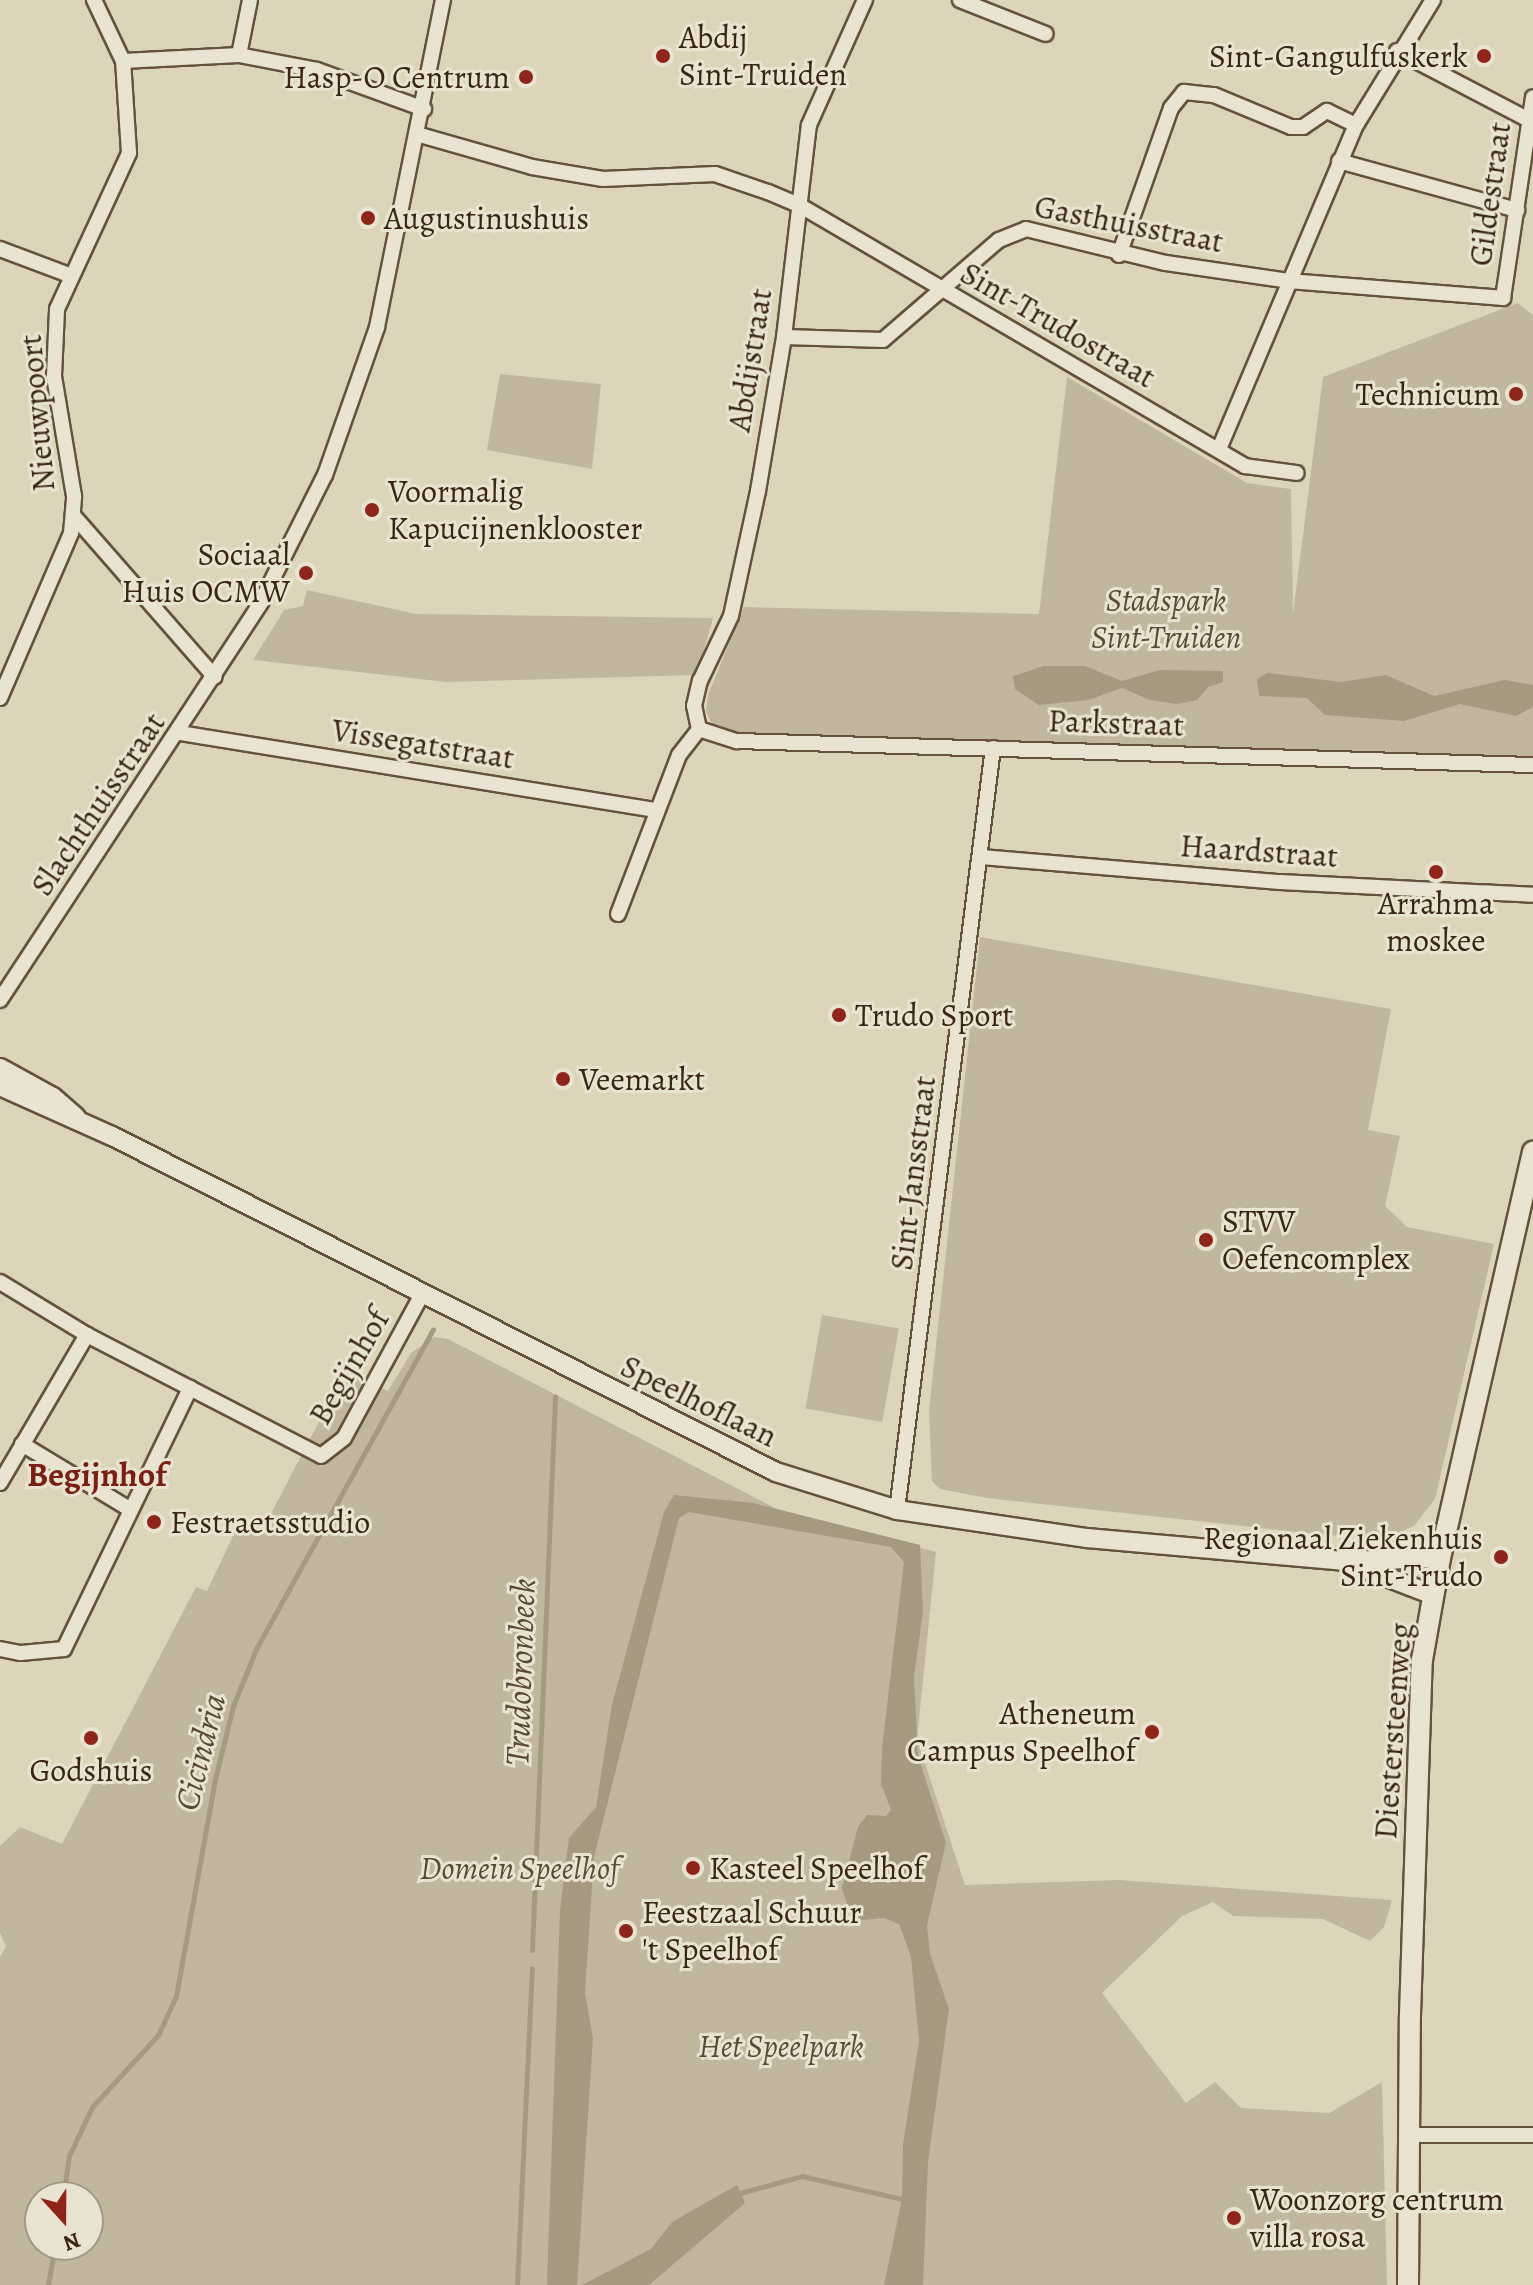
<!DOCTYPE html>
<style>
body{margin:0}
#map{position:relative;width:1533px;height:2285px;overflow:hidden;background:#ddd5ba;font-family:Alegreya,serif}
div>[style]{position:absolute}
.green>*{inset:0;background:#c1b79e;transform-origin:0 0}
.water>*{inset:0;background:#a69a81}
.stream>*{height:5px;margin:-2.5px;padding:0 2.5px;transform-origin:2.5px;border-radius:2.5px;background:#a69a81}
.roads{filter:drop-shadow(2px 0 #64523d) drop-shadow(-2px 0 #64523d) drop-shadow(0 2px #64523d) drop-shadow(0 -2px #64523d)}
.minor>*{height:14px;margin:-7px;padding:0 7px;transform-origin:7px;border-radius:7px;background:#e9e4d2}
.tertiary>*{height:18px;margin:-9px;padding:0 9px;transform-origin:9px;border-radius:9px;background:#e9e4d2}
.secondary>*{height:20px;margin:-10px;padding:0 10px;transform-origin:10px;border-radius:10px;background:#e9e4d2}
.dots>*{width:22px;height:22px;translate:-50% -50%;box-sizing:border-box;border:4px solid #e9e4d2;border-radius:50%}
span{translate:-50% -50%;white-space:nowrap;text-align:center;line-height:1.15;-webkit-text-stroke:6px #e9e4d2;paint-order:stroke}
.poi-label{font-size:32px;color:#3b2613}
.left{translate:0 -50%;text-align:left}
.right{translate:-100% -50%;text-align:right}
.street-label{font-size:32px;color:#3b2613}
.park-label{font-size:32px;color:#5c4a36;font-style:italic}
.neighbourhood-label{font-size:34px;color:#7a1f14;font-weight:700}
.water-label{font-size:34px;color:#5b4934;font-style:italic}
.north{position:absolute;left:24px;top:2181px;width:80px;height:80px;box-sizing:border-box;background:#e9e4d2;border:2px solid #a39886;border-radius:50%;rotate:159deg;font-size:22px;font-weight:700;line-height:32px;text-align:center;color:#3b2613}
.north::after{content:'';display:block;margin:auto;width:28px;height:36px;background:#8f2418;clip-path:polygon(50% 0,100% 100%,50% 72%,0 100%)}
</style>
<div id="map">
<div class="green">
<div style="clip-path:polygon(1518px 303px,1533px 315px,1533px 757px,735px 733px,712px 724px,706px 711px,708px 695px,744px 607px,1039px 614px,1067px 377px,1247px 483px,1291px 489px,1293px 614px,1323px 377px)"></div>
<div style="clip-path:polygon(500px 374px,601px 384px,592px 469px,487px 450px)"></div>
<div style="clip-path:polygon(307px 590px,416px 614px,713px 618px,697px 675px,446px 682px,253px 660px,284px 610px,303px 606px)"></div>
<div style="clip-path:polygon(980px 937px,1391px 1009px,1368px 1130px,1400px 1136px,1385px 1206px,1407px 1227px,1494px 1244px,1435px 1499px,1414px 1526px,1387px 1538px,1325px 1535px,987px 1498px,940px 1489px,932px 1481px,929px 1410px)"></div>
<div style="left:822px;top:1315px;width:78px;height:95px;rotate:10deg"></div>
<div style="clip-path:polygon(evenodd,434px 1337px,448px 1339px,779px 1510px,936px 1552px,917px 1739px,965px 1885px,1120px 1880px,1392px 1900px,1384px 1927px,1370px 1941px,1323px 1919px,1233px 1916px,1213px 1902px,1182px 1916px,1102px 1993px,1186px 2103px,1215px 2082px,1241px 2108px,1329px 2113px,1382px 2082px,1387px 2285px,0 2285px,0 1957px,6px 1946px,0 1933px,0 1846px,20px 1827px,62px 1844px,196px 1587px,207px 1591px,241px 1519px,263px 1529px,346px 1370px,388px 1391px,411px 1353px,434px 1337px,40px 2197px,88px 2197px,88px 2245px,40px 2245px,40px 2197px)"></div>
</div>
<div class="water">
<div style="clip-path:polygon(1044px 666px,1085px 666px,1122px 681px,1160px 670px,1223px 671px,1223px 682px,1208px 687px,1197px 700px,1177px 704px,1150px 700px,1122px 688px,1088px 700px,1039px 705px,1015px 689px,1013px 676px)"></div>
<div style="clip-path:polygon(1267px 673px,1341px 682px,1386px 675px,1434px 696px,1505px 680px,1533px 685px,1533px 707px,1516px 716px,1460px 704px,1404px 721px,1325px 715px,1307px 698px,1259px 696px,1257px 679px)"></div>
<div style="clip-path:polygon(674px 1495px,753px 1503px,920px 1545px,923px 1611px,914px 1677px,918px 1756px,946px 1843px,927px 1925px,930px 1954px,949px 2009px,928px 2162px,923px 2285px,884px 2285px,902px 2199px,903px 2145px,919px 2041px,911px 1957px,899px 1924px,884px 1918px,852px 1921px,842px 1888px,858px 1827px,867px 1815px,886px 1816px,891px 1810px,881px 1784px,882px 1748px,904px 1562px,891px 1547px,689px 1512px,679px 1518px,594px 1857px,585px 1993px,593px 2038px,577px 2285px,547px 2285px,560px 1910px,569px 1838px,596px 1807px,612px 1705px,664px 1512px)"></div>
<div style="clip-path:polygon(737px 2185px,745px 2203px,649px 2285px,582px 2285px,651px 2249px,672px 2222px)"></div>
</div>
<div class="stream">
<div style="left:532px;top:1950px;width:554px;rotate:-87.62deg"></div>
<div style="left:740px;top:2193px;width:64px;rotate:-15.3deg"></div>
<div style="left:802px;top:2176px;width:103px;rotate:13deg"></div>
<div style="left:63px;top:2197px;width:41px;rotate:-81.7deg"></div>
<div style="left:69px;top:2156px;width:54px;rotate:-64.9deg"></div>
<div style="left:92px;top:2107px;width:98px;rotate:-47.5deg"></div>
<div style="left:158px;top:2035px;width:43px;rotate:-65.2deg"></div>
<div style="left:176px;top:1996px;width:220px;rotate:-79.8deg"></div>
<div style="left:215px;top:1779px;width:75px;rotate:-76.1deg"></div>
<div style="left:233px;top:1706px;width:64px;rotate:-67.9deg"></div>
<div style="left:257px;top:1647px;width:363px;rotate:-61deg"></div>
<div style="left:48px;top:2285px;width:41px;rotate:-80.1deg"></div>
<div style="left:517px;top:2285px;width:317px;rotate:-87.3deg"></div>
</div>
<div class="roads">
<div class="minor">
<div style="left:960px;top:0;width:92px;rotate:21.6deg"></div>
<div style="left:1397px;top:51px;width:149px;rotate:27.6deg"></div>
<div style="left:239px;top:55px;width:56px;rotate:-78.7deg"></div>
<div style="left:123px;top:61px;width:116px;rotate:-3deg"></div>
<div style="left:239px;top:55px;width:79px;rotate:10.9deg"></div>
<div style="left:317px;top:70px;width:114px;rotate:20deg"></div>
<div style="left:420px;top:135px;width:116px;rotate:15.9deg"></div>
<div style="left:532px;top:167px;width:72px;rotate:9.6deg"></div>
<div style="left:603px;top:179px;width:112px;rotate:-2.6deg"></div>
<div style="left:715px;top:174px;width:56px;rotate:18.8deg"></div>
<div style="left:768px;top:192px;width:34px;rotate:23deg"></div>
<div style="left:799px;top:205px;width:517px;rotate:30.34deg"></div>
<div style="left:1245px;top:466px;width:52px;rotate:7.7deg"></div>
<div style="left:1339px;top:161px;width:185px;rotate:15.4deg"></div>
<div style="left:0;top:249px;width:74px;rotate:20.6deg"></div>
<div style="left:1119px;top:255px;width:156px;rotate:-70.5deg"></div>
<div style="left:1171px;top:108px;width:21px;rotate:-51deg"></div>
<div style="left:1184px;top:92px;width:30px;rotate:6deg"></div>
<div style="left:1214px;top:95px;width:83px;rotate:22.6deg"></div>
<div style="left:1291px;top:127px;width:12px"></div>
<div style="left:1303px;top:127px;width:29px;rotate:-34deg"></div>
<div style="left:1327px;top:111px;width:32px;rotate:26deg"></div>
<div style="left:784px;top:337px;width:99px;rotate:1.7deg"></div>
<div style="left:883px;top:340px;width:153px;rotate:-40.8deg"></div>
<div style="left:999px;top:240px;width:29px;rotate:-22deg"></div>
<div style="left:1026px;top:229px;width:144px;rotate:13.7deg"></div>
<div style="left:1166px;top:263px;width:124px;rotate:8.3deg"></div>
<div style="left:1289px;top:281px;width:215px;rotate:4.5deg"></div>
<div style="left:1503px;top:298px;width:203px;rotate:-81.5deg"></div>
<div style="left:1219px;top:449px;width:352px;rotate:-67.1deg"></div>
<div style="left:1356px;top:125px;width:147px;rotate:-58.4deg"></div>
<div style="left:73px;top:515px;width:215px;rotate:48.8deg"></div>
<div style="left:0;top:698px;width:180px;rotate:-66.7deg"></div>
<div style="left:71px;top:533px;width:37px;rotate:-85deg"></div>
<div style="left:74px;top:496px;width:122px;rotate:-99.5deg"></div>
<div style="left:54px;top:376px;width:67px;rotate:-87.4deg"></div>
<div style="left:57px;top:309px;width:172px;rotate:-65.2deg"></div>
<div style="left:129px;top:153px;width:92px;rotate:-93.7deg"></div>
<div style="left:123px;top:61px;width:68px;rotate:-115.4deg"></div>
<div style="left:699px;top:729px;width:40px;rotate:18deg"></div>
<div style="left:737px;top:741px;width:796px;rotate:1.73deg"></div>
<div style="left:699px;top:729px;width:24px;rotate:-102deg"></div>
<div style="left:694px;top:706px;width:26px;rotate:-77deg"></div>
<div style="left:700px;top:681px;width:72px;rotate:-64.5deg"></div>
<div style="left:731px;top:616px;width:128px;rotate:-77.8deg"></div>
<div style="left:758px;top:491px;width:156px;rotate:-80.4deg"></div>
<div style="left:784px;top:337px;width:213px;rotate:-83.3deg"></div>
<div style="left:809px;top:125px;width:137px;rotate:-65.9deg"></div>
<div style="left:180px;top:733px;width:483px;rotate:9.2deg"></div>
<div style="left:981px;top:857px;width:300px;rotate:4.8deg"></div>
<div style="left:1280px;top:882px;width:253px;rotate:2.9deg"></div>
<div style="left:618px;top:914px;width:170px;rotate:-69deg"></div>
<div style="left:679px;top:755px;width:33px;rotate:-52deg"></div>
<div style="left:0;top:1000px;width:476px;rotate:-56.7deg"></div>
<div style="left:261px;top:602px;width:142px;rotate:-63.3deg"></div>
<div style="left:325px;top:475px;width:157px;rotate:-70.6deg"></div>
<div style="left:377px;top:327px;width:334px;rotate:-78.6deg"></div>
<div style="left:0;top:1282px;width:102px;rotate:31.3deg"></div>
<div style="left:87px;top:1335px;width:263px;rotate:27.3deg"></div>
<div style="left:321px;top:1456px;width:29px;rotate:-38deg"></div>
<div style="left:344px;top:1438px;width:162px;rotate:-61.5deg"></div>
<div style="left:22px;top:1444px;width:127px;rotate:31.2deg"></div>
<div style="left:0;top:1483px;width:172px;rotate:-59.6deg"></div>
<div style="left:897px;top:1510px;width:768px;rotate:-82.82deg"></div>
<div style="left:0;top:1649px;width:21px;rotate:11deg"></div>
<div style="left:21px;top:1653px;width:43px;rotate:-5.3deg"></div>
<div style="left:64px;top:1649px;width:290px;rotate:-64.2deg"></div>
<div style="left:1408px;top:2135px;width:125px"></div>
</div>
<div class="tertiary">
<div style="left:0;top:1068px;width:60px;rotate:28.7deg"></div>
<div style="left:53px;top:1097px;width:30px;rotate:41deg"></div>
<div style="left:0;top:1086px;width:123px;rotate:24.1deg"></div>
<div style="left:112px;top:1136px;width:744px;rotate:26.84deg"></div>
<div style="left:776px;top:1472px;width:127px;rotate:17.4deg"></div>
<div style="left:897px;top:1510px;width:192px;rotate:8.4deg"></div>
<div style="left:1087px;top:1538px;width:260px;rotate:5.1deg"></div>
<div style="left:1346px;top:1561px;width:94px;rotate:-1.8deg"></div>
<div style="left:1348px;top:1562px;width:91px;rotate:21.2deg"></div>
</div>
<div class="secondary">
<div style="left:1408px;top:2285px;width:270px;rotate:-89.6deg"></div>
<div style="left:1410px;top:2015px;width:355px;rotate:-88.1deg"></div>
<div style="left:1422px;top:1660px;width:104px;rotate:-80deg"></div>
<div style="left:1440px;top:1558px;width:417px;rotate:-77.1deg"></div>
</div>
</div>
<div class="dots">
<div style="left:663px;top:56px;background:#8f2418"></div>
<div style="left:1484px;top:56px;background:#8f2418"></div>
<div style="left:526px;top:77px;background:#8f2418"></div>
<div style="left:368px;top:218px;background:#8f2418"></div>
<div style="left:1516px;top:394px;background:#8f2418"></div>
<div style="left:372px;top:510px;background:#8f2418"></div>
<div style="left:306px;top:573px;background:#8f2418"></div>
<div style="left:1436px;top:872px;background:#8f2418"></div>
<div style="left:839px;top:1015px;background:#8f2418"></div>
<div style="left:563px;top:1079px;background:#8f2418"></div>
<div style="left:1206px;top:1240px;background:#8f2418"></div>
<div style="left:154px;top:1522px;background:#8f2418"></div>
<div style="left:1501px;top:1557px;background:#8f2418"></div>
<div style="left:1152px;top:1732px;background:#8f2418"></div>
<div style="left:91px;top:1738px;background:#8f2418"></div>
<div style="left:693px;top:1868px;background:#8f2418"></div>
<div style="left:626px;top:1931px;background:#8f2418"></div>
<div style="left:1234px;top:2218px;background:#8f2418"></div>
</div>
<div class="poi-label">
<span class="left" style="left:679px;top:56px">Abdij<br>Sint-Truiden</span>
<span class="right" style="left:1468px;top:56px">Sint-Gangulfuskerk</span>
<span class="right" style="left:510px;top:77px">Hasp-O Centrum</span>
<span class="left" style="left:384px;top:218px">Augustinushuis</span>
<span class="right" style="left:1500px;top:394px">Technicum</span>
<span class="left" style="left:388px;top:510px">Voormalig<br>Kapucijnenklooster</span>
<span class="right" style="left:290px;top:573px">Sociaal<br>Huis OCMW</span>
<span style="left:1436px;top:922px">Arrahma<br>moskee</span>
<span class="left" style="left:855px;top:1015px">Trudo Sport</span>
<span class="left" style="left:579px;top:1079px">Veemarkt</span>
<span class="left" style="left:1222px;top:1240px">STVV<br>Oefencomplex</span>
<span class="left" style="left:170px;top:1522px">Festraetsstudio</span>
<span class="right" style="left:1483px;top:1557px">Regionaal Ziekenhuis<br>Sint-Trudo</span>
<span class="right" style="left:1136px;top:1732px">Atheneum<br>Campus Speelhof</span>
<span style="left:91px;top:1770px">Godshuis</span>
<span class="left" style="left:709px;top:1868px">Kasteel Speelhof</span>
<span class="left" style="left:642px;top:1931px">Feestzaal Schuur<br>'t Speelhof</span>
<span class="left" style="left:1250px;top:2218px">Woonzorg centrum<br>villa rosa</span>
</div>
<div class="street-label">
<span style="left:1490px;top:194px;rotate:-82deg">Gildestraat</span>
<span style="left:1129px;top:224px;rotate:11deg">Gasthuisstraat</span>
<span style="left:1058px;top:325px;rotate:30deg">Sint-Trudostraat</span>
<span style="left:750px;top:360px;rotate:-81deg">Abdijstraat</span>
<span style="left:37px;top:413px;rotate:-95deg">Nieuwpoort</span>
<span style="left:1116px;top:723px;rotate:2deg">Parkstraat</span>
<span style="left:423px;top:744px;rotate:9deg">Vissegatstraat</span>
<span style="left:98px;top:804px;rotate:-56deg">Slachthuisstraat</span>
<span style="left:1259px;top:851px;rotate:4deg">Haardstraat</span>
<span style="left:913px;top:1173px;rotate:-83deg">Sint-Jansstraat</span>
<span style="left:349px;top:1367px;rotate:-60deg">Begijnhof</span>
<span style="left:699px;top:1401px;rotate:26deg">Speelhoflaan</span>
<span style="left:1393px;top:1731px;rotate:-86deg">Diestersteenweg</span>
</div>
<div class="park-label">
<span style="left:1166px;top:619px">Stadspark<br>Sint-Truiden</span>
<span style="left:519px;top:1868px">Domein Speelhof</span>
<span style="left:781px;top:2046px">Het Speelpark</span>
</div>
<div class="neighbourhood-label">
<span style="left:97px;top:1475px">Begijnhof</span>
</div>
<div class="water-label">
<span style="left:520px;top:1672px;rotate:-88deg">Trudobronbeek</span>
<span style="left:200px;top:1752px;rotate:-76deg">Cicindria</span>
</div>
<div class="north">N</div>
</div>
